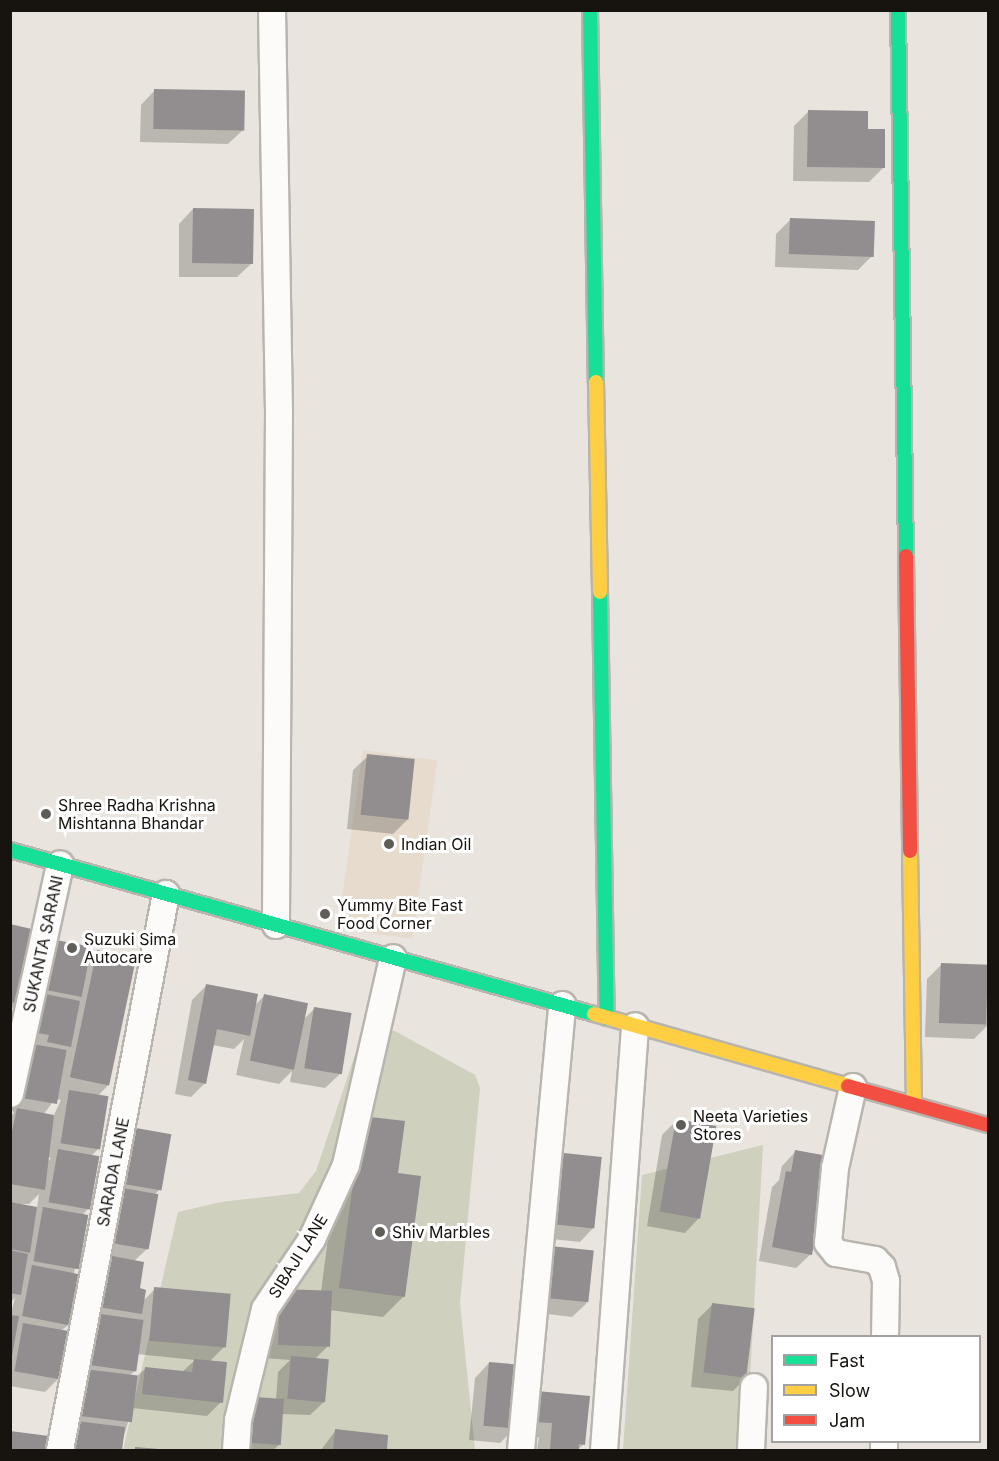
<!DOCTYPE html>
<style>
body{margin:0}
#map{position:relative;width:999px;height:1461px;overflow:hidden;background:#e9e4dd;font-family:Inter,sans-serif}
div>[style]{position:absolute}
.built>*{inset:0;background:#e6dbcd;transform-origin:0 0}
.green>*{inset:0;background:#cfd0bd}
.shadow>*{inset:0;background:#0003}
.building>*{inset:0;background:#928d8f;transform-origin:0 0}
.roads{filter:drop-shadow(2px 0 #b8b4ae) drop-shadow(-2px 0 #b8b4ae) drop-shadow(0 2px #b8b4ae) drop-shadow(0 -2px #b8b4ae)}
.street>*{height:26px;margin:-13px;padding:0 13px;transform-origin:13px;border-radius:13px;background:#fcfbfa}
.fast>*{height:14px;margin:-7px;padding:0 7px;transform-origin:7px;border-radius:7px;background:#16e098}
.slow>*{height:14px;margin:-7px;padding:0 7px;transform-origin:7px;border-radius:7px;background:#ffcf43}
.jam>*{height:14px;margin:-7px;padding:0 7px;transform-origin:7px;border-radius:7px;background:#f24e42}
.dots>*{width:16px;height:16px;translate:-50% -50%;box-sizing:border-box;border:3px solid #fff;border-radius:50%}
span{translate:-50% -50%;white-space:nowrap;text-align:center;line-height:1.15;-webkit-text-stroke:6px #fff;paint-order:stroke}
.poi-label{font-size:16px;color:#17130f}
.left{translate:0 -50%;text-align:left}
.street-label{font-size:16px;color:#17130f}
.frame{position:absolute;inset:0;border:12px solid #17130f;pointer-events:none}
.legend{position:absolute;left:771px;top:1335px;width:210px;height:108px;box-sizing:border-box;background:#fff;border:2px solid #a2a19f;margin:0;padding:8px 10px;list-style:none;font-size:18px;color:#17130f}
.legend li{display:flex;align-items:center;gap:12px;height:30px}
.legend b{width:30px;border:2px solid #a2a19f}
</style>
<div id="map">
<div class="built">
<div style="left:363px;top:750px;width:75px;height:180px;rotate:8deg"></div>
</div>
<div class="green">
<div style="clip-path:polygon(370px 1031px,395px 1031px,475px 1075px,480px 1088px,460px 1303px,475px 1450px,123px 1450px,178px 1212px,221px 1202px,299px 1193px,316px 1171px,360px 1040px)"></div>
<div style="clip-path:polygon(763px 1145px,746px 1450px,623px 1450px,642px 1175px)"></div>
</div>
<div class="shadow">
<div style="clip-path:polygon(155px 90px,243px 130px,228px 144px,140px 142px,141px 105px)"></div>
<div style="clip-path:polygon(809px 111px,867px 130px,883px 168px,869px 182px,793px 181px,794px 126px)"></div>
<div style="clip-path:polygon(193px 209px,252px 263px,237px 277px,179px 277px,179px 224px)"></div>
<div style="clip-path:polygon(790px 220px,872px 256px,858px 270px,775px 267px,776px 234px)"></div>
<div style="clip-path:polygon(368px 756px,407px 820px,393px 834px,347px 829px,353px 770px)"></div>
<div style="clip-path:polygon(10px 925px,17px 1003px,10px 1010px)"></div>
<div style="clip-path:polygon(evenodd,97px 952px,109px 1084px,98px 1096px,98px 1149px,91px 1156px,89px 1208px,81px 1216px,68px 1325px,61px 1331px,59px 1378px,45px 1392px,10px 1386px,10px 1316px,15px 1298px,10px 1303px,10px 1117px,14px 1113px,10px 1108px,42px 956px,87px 962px,97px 952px,55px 1099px,61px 1100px,53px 1117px,43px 1115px,55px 1099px,97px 952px,46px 1157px,51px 1158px,45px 1165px,46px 1157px,97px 952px,39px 1194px,37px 1208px,17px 1204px,29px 1204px,39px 1194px)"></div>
<div style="clip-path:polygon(942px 964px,988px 966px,988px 1025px,974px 1039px,925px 1037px,927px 979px)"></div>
<div style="clip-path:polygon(206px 986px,254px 1006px,265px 995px,303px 1020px,315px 1008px,340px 1074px,325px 1088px,290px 1082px,292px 1071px,279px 1084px,236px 1075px,244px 1039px,234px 1049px,212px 1045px,205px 1083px,191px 1097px,175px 1094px,192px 1000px)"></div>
<div style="clip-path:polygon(676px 1121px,699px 1218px,685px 1233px,647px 1226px,662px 1135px)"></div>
<div style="clip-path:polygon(341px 1138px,397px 1174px,404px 1296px,383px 1317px,329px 1310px,327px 1347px,315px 1359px,325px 1401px,310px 1415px,282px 1414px,280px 1444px,273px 1450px,239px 1450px,255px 1399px,276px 1400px,278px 1372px,290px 1360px,263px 1358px,266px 1305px,321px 1292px)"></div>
<div style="clip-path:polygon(evenodd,116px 1143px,159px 1190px,154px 1195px,147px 1249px,134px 1261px,138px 1289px,143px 1301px,155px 1289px,224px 1347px,209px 1362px,221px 1402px,207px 1416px,132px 1408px,120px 1450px,60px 1450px,116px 1143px,137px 1354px,195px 1360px,182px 1372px,146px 1368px,136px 1377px,129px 1376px,135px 1371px,137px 1354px)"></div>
<div style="clip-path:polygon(796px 1151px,817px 1238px,811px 1254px,796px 1268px,759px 1261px,772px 1187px,779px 1180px,782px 1166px)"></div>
<div style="clip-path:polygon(601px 1158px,594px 1227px,580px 1242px,533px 1237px)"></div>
<div style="clip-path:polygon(536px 1262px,587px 1303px,572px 1317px,531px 1312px)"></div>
<div style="clip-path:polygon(712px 1305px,747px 1377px,733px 1391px,691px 1387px,698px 1319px)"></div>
<div style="clip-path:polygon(489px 1363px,514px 1429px,500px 1443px,469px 1440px,475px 1378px)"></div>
<div style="clip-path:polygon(537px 1392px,584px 1444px,577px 1450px,537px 1450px,539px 1437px,520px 1436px)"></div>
<div style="clip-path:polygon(336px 1430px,387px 1436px,385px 1450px,321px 1450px)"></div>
</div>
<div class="building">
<div style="left:154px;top:89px;width:91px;height:40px;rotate:1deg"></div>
<div style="clip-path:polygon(808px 110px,868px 111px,868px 129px,885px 129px,885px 168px,807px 167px)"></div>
<div style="left:193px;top:208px;width:61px;height:55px;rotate:1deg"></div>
<div style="left:790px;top:218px;width:85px;height:36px;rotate:2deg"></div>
<div style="left:367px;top:754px;width:48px;height:61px;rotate:6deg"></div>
<div style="clip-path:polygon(10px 924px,36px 930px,18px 1004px,10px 1002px)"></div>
<div style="left:56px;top:940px;width:36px;height:51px;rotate:11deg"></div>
<div style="left:97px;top:950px;width:40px;height:130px;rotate:12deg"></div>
<div style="left:941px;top:963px;width:47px;height:60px;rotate:2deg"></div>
<div style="clip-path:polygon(206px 984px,258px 994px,250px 1036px,217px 1029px,206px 1084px,188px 1080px)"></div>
<div style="clip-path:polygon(40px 993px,80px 1001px,71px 1047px,47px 1042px,49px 1035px,33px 1032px)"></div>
<div style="left:264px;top:994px;width:45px;height:68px;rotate:12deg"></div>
<div style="left:314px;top:1007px;width:38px;height:62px;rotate:9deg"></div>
<div style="left:33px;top:1044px;width:34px;height:55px;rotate:10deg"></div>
<div style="left:69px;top:1090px;width:40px;height:54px;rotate:9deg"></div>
<div style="clip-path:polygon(17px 1108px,54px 1115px,45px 1190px,10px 1184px,10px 1141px)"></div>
<div style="clip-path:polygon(362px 1116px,405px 1121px,398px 1173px,421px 1176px,405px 1297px,339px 1288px)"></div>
<div style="left:676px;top:1119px;width:41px;height:94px;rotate:10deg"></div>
<div style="left:130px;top:1127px;width:42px;height:57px;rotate:10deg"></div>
<div style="left:58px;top:1149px;width:42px;height:54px;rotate:10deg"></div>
<div style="clip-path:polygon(795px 1150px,828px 1156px,819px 1238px,815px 1237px,812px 1255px,772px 1247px,786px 1171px,791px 1172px)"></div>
<div style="left:554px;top:1152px;width:48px;height:72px;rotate:6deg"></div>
<div style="left:117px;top:1187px;width:42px;height:56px;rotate:10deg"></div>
<div style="clip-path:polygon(10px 1202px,37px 1207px,30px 1253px,10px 1249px)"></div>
<div style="left:43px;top:1207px;width:46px;height:55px;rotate:10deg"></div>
<div style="left:550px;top:1246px;width:44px;height:52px;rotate:6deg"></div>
<div style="clip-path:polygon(10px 1250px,28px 1254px,21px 1295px,10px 1293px)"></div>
<div style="clip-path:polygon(101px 1254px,144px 1262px,140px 1288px,146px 1290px,142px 1314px,98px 1307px)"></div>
<div style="left:32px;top:1265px;width:48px;height:52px;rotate:11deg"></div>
<div style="left:154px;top:1287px;width:77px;height:54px;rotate:5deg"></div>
<div style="left:280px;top:1289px;width:52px;height:56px;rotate:2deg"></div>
<div style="left:712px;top:1303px;width:43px;height:70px;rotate:7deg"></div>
<div style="left:93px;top:1313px;width:51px;height:52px;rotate:8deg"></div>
<div style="clip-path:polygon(10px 1315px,19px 1316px,12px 1356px,10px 1355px)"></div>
<div style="left:23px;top:1323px;width:46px;height:49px;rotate:10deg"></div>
<div style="left:291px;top:1356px;width:38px;height:43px;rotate:5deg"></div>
<div style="clip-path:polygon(194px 1359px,227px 1362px,223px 1403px,142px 1394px,145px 1367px,192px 1372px)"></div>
<div style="left:489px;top:1362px;width:33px;height:64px;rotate:5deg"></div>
<div style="left:84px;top:1369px;width:54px;height:47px;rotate:7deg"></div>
<div style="clip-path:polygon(537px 1391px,590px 1396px,585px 1445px,579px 1444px,579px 1450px,550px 1450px,552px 1423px,534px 1422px)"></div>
<div style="left:255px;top:1397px;width:29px;height:46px;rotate:4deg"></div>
<div style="clip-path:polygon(76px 1421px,125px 1427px,122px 1450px,72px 1450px)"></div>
<div style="clip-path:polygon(335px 1429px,388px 1435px,387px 1450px,333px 1450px)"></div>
<div style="clip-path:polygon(10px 1431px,49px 1436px,47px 1450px,10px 1450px)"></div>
<div style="clip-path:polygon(135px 1447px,159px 1449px,159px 1450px,135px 1450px)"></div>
</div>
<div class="roads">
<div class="street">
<div style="left:272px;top:10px;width:403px;rotate:89deg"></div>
<div style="left:279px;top:413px;width:512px;rotate:90.34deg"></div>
<div style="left:853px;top:1087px;width:83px;rotate:102.5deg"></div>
<div style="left:835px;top:1168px;width:75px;rotate:95.3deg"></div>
<div style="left:828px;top:1243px;width:13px;rotate:51deg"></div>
<div style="left:836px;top:1253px;width:40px;rotate:10deg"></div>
<div style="left:875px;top:1260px;width:10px;rotate:45deg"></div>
<div style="left:882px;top:1267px;width:15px;rotate:74deg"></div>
<div style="left:886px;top:1281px;width:55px;rotate:91deg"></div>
<div style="left:10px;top:1094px;width:235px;rotate:-77.7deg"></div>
<div style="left:60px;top:1450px;width:566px;rotate:-79.21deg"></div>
<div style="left:236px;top:1450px;width:30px;rotate:-86deg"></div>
<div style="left:238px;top:1420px;width:114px;rotate:-76.3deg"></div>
<div style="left:265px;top:1309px;width:84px;rotate:-56.1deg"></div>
<div style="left:312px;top:1239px;width:81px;rotate:-65.3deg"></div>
<div style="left:346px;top:1165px;width:212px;rotate:-77.2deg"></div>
<div style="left:521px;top:1450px;width:447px;rotate:-84.7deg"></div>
<div style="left:604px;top:1450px;width:425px;rotate:-85.8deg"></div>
<div style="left:751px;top:1450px;width:63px;rotate:-87.3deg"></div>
<div style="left:884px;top:1450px;width:8px;rotate:-90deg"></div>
</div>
<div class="fast">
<div style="left:590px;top:10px;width:372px;rotate:89.1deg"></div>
<div style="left:898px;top:10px;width:546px;rotate:89.16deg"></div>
<div style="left:600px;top:592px;width:426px;rotate:89.1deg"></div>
<div style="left:10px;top:850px;width:607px;rotate:15.69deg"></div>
</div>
<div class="slow">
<div style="left:596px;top:382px;width:210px;rotate:88.9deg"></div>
<div style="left:910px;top:851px;width:253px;rotate:89.1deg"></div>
<div style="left:594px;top:1014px;width:264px;rotate:15.8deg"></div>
</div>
<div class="jam">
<div style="left:906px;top:556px;width:295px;rotate:89.2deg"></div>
<div style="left:848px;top:1086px;width:145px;rotate:15.6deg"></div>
</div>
</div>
<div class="dots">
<div style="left:46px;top:814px;background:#605c57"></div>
<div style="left:389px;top:844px;background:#605c57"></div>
<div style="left:325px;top:914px;background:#605c57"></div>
<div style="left:72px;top:948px;background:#605c57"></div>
<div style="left:681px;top:1125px;background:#605c57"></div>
<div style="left:380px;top:1232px;background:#605c57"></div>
</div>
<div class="poi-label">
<span class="left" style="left:58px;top:814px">Shree Radha Krishna<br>Mishtanna Bhandar</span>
<span class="left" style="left:401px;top:844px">Indian Oil</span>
<span class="left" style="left:337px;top:914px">Yummy Bite Fast<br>Food Corner</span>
<span class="left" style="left:84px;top:948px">Suzuki Sima<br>Autocare</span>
<span class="left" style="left:693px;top:1125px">Neeta Varieties<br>Stores</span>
<span class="left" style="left:392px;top:1232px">Shiv Marbles</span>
</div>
<div class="street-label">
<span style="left:43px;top:944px;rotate:-78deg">SUKANTA SARANI</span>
<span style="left:113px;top:1172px;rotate:-79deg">SARADA LANE</span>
<span style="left:298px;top:1256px;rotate:-58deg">SIBAJI LANE</span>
</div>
<div class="frame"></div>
<ul class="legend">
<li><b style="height:8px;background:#16e098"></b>Fast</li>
<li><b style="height:8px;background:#ffcf43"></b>Slow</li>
<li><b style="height:8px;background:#f24e42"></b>Jam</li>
</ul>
</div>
